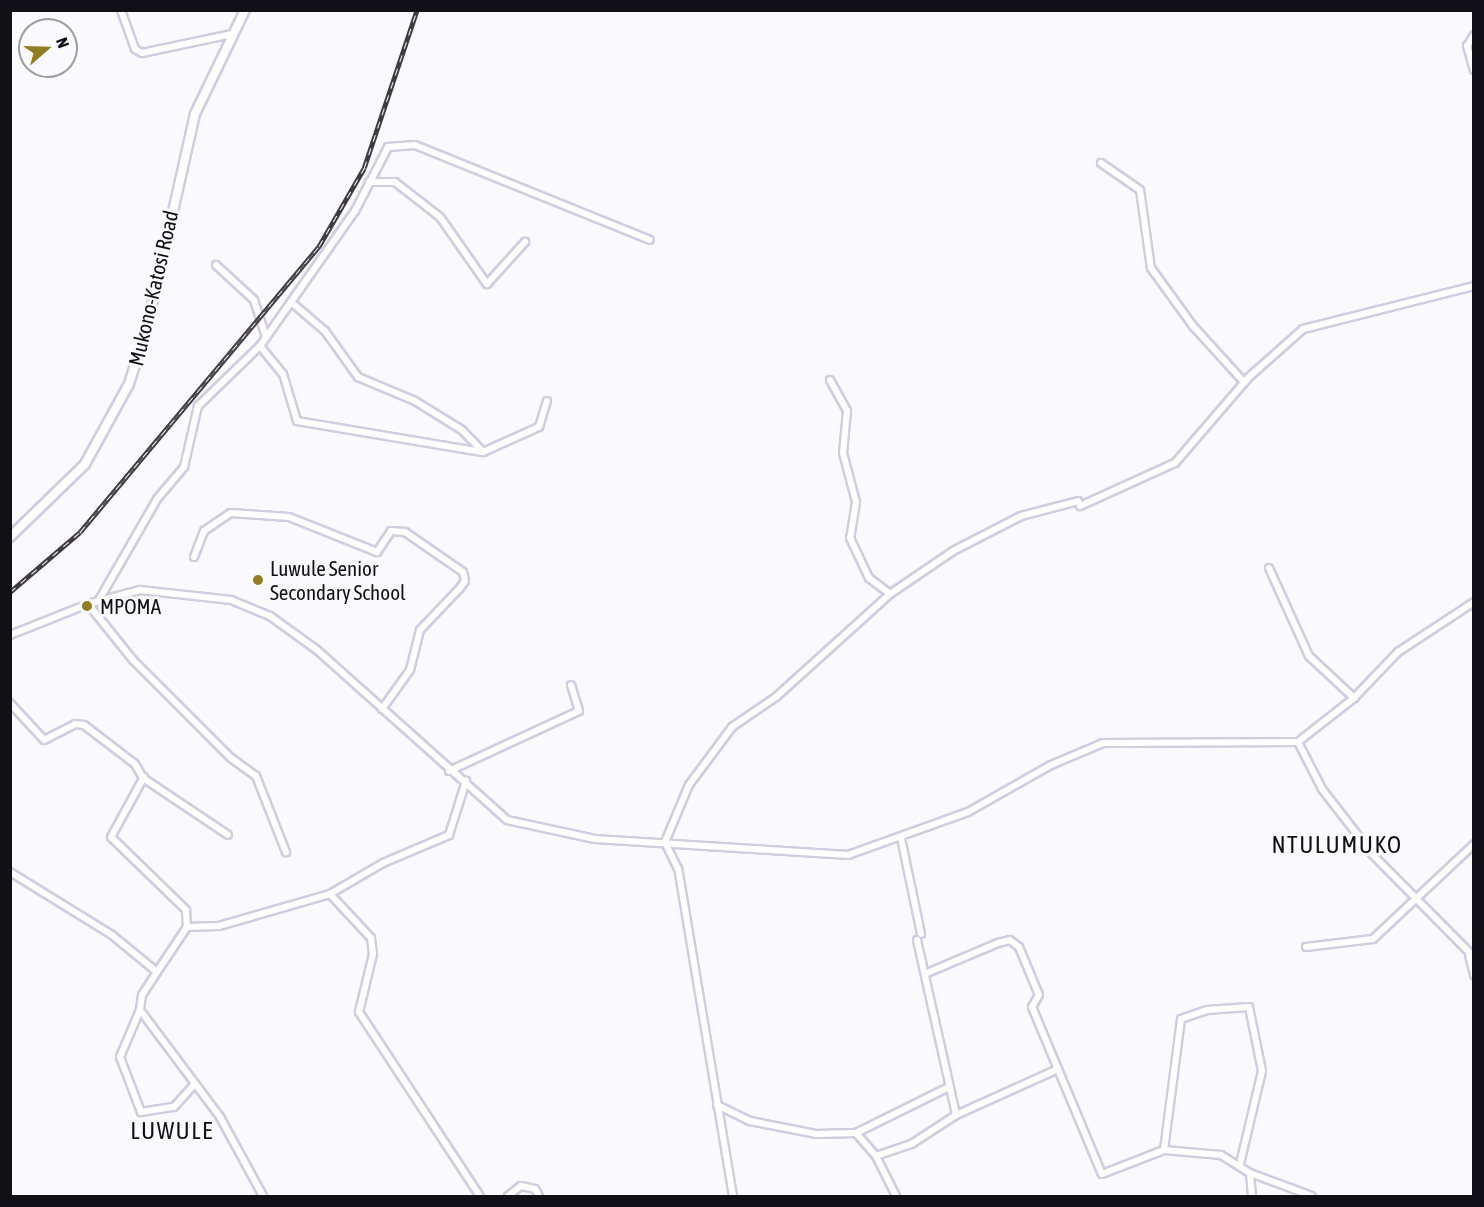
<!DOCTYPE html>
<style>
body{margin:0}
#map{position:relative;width:1484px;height:1207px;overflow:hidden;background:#faf9fd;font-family:"Asap Condensed",sans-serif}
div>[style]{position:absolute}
.roads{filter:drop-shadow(2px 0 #d3cce1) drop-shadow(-2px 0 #d3cce1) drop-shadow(0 2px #d3cce1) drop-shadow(0 -2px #d3cce1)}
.minor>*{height:6px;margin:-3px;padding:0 3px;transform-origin:3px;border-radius:3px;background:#fff}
.secondary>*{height:8px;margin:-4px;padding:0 4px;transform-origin:4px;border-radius:4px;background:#fff}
.rail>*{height:4.5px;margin-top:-2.25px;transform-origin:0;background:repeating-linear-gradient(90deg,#faf9fd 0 7px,#3e3c42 0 14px);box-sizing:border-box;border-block:2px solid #3e3c42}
.dots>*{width:16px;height:16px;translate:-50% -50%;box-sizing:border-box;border:3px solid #faf9fd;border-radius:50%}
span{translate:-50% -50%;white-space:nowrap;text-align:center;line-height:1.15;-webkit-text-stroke:6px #faf9fd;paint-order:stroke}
.street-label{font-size:21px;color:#121017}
.poi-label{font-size:21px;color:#121017}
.left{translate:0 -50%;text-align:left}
.quarter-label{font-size:24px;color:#121017;letter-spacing:1.5px}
.frame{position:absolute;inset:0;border:12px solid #121017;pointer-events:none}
.north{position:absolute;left:18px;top:18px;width:60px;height:60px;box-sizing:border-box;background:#faf9fd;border:2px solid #9d9ca1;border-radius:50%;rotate:70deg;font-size:16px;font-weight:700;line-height:24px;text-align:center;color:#121017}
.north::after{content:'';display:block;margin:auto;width:21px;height:27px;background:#917d23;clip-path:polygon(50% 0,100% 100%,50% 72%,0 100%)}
</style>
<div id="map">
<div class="roads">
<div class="minor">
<div style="left:121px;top:10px;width:41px;rotate:70.3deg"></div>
<div style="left:135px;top:49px;width:8px;rotate:30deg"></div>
<div style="left:142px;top:53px;width:92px;rotate:-11.9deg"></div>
<div style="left:1474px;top:35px;width:13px;rotate:122deg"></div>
<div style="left:1467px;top:46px;width:25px;rotate:74deg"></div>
<div style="left:1101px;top:163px;width:47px;rotate:34.7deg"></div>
<div style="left:1140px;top:190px;width:79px;rotate:82deg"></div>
<div style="left:1151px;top:268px;width:72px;rotate:54.1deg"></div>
<div style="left:1193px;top:326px;width:76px;rotate:47.7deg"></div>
<div style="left:369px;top:182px;width:26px"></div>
<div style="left:395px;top:182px;width:57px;rotate:37.9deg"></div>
<div style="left:440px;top:217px;width:82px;rotate:55deg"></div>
<div style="left:487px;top:284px;width:57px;rotate:-47.9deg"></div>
<div style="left:216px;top:265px;width:52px;rotate:42.6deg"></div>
<div style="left:254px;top:300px;width:39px;rotate:72deg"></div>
<div style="left:291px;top:302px;width:45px;rotate:40.5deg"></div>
<div style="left:325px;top:331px;width:57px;rotate:54.3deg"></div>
<div style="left:358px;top:377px;width:62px;rotate:22.8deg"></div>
<div style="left:415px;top:401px;width:55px;rotate:31.7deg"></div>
<div style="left:462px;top:430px;width:30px;rotate:46deg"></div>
<div style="left:260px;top:346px;width:36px;rotate:51deg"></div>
<div style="left:283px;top:374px;width:49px;rotate:73.4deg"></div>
<div style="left:297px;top:421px;width:189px;rotate:9.5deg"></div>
<div style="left:483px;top:452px;width:61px;rotate:-24.1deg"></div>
<div style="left:539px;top:427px;width:27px;rotate:-73deg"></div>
<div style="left:830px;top:380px;width:35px;rotate:61deg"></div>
<div style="left:847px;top:411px;width:42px;rotate:95.4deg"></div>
<div style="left:843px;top:453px;width:51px;rotate:75.1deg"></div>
<div style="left:856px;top:502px;width:36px;rotate:99deg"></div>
<div style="left:850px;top:538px;width:44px;rotate:64.6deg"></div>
<div style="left:869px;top:578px;width:26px;rotate:37deg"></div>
<div style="left:1080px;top:506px;width:104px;rotate:-24.4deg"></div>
<div style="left:1175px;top:463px;width:113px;rotate:-49.3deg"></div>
<div style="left:1249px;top:377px;width:72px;rotate:-41.6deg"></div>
<div style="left:1303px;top:329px;width:176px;rotate:-14.1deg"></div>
<div style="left:194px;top:557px;width:28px;rotate:-69deg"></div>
<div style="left:204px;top:531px;width:32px;rotate:-34deg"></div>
<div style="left:231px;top:513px;width:58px;rotate:3.9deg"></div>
<div style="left:289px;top:517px;width:95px;rotate:21.7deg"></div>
<div style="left:377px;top:552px;width:25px;rotate:-56deg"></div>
<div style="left:391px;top:531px;width:14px;rotate:4deg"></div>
<div style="left:405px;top:532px;width:70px;rotate:34.6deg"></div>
<div style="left:463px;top:572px;width:9px;rotate:77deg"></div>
<div style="left:465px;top:581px;width:9px;rotate:126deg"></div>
<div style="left:460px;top:588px;width:58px;rotate:133.6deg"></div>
<div style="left:420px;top:630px;width:41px;rotate:104deg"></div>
<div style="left:410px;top:670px;width:48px;rotate:125.7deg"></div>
<div style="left:1269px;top:568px;width:97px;rotate:65.6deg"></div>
<div style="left:1309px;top:656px;width:62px;rotate:43deg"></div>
<div style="left:99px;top:600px;width:116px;rotate:-60.1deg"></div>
<div style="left:157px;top:499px;width:42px;rotate:-49.8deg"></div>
<div style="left:184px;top:467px;width:63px;rotate:-77.1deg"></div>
<div style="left:198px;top:406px;width:86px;rotate:-44.1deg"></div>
<div style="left:260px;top:346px;width:165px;rotate:-54.9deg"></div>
<div style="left:355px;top:211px;width:72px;rotate:-62.7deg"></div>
<div style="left:388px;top:147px;width:27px;rotate:-4deg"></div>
<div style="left:415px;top:145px;width:253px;rotate:22deg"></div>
<div style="left:88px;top:604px;width:72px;rotate:51.2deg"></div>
<div style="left:133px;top:660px;width:139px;rotate:45deg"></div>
<div style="left:231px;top:758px;width:31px;rotate:36deg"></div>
<div style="left:256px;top:776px;width:82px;rotate:68.5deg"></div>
<div style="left:10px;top:635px;width:84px;rotate:-21.7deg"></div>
<div style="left:88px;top:604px;width:54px;rotate:-15.1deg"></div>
<div style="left:140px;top:590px;width:92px;rotate:6.3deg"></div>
<div style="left:231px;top:600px;width:42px;rotate:22.3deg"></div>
<div style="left:270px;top:616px;width:58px;rotate:35.9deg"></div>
<div style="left:317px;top:650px;width:255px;rotate:41.8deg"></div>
<div style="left:507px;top:820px;width:90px;rotate:12.2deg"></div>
<div style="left:595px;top:839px;width:254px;rotate:3.6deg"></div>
<div style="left:848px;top:855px;width:127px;rotate:-19.7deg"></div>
<div style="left:968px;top:812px;width:95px;rotate:-29.5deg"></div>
<div style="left:1051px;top:765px;width:56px;rotate:-22.9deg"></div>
<div style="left:1103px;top:743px;width:195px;rotate:-0.3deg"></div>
<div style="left:1298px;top:742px;width:71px;rotate:-38.2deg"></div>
<div style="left:1354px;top:698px;width:64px;rotate:-46.3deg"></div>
<div style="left:1398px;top:652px;width:91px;rotate:-33.3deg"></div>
<div style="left:10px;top:703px;width:50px;rotate:47.4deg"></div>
<div style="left:44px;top:740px;width:35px;rotate:-27deg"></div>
<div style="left:75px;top:724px;width:9px;rotate:6deg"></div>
<div style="left:84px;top:725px;width:64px;rotate:37.4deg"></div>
<div style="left:135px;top:764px;width:16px;rotate:60deg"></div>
<div style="left:143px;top:778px;width:102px;rotate:33.8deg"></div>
<div style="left:1298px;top:742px;width:53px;rotate:62.9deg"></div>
<div style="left:1322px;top:789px;width:83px;rotate:52.3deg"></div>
<div style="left:1373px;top:855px;width:144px;rotate:45.3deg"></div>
<div style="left:449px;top:771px;width:143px;rotate:-24.8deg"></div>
<div style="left:579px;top:711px;width:27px;rotate:-107deg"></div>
<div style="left:144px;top:777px;width:68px;rotate:118.8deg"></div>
<div style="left:111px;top:837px;width:105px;rotate:44.2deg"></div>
<div style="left:186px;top:910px;width:17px;rotate:87deg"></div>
<div style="left:187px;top:927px;width:54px;rotate:123.7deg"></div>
<div style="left:901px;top:838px;width:98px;rotate:78.2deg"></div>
<div style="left:10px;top:872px;width:120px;rotate:31.7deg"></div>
<div style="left:112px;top:935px;width:58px;rotate:39.4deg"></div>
<div style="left:157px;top:972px;width:27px;rotate:123deg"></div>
<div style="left:142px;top:995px;width:15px;rotate:98deg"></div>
<div style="left:140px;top:1010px;width:134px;rotate:53.2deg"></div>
<div style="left:220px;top:1117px;width:90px;rotate:61.4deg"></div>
<div style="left:330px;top:894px;width:60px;rotate:47deg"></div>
<div style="left:371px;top:938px;width:16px;rotate:83deg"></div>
<div style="left:373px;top:954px;width:60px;rotate:103.6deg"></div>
<div style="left:359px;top:1012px;width:220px;rotate:56.7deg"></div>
<div style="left:187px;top:927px;width:32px;rotate:-2deg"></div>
<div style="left:219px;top:926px;width:116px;rotate:-16.1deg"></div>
<div style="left:330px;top:894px;width:61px;rotate:-30.3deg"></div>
<div style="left:383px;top:863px;width:72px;rotate:-23deg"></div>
<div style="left:449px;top:835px;width:57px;rotate:-72.5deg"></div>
<div style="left:917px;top:940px;width:179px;rotate:77.4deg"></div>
<div style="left:1306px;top:947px;width:67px;rotate:-6.8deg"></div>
<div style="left:1373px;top:939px;width:139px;rotate:-43.2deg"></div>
<div style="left:1469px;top:955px;width:21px;rotate:76deg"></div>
<div style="left:927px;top:973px;width:77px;rotate:-22.9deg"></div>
<div style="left:998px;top:943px;width:12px;rotate:-14deg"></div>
<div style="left:1010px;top:940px;width:11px;rotate:38deg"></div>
<div style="left:1019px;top:947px;width:52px;rotate:67.4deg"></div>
<div style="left:1039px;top:995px;width:14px;rotate:120deg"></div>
<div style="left:1032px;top:1007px;width:181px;rotate:67.3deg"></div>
<div style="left:1102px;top:1174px;width:66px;rotate:-21.2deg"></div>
<div style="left:1164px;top:1150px;width:57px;rotate:5deg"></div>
<div style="left:1221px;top:1155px;width:34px;rotate:32deg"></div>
<div style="left:1250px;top:1173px;width:66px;rotate:20.4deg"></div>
<div style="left:140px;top:1010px;width:51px;rotate:113.1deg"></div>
<div style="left:120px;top:1057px;width:59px;rotate:69.1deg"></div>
<div style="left:141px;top:1112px;width:33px;rotate:-9deg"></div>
<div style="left:174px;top:1107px;width:28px;rotate:-48deg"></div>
<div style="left:717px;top:1105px;width:37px;rotate:26deg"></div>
<div style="left:750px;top:1121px;width:67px;rotate:11.1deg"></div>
<div style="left:816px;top:1134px;width:40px;rotate:-1.4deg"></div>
<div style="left:856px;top:1133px;width:102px;rotate:-26.3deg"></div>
<div style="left:856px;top:1133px;width:30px;rotate:49deg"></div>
<div style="left:876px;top:1156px;width:45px;rotate:63.4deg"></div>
<div style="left:1164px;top:1150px;width:132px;rotate:-82.6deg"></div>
<div style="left:1181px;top:1019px;width:28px;rotate:-19deg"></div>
<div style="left:1207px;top:1010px;width:42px;rotate:-4.1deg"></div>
<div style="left:1249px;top:1007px;width:65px;rotate:78.5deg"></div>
<div style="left:1262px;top:1071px;width:96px;rotate:103.3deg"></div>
<div style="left:876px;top:1156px;width:39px;rotate:-19deg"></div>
<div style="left:913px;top:1143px;width:51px;rotate:-33.1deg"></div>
<div style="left:956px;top:1115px;width:112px;rotate:-24.3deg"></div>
<div style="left:1250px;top:1173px;width:23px;rotate:85deg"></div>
<div style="left:508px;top:1196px;width:16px;rotate:-38deg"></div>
<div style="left:521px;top:1186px;width:14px;rotate:12deg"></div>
<div style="left:535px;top:1189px;width:8px;rotate:60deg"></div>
<div style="left:733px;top:1196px;width:332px;rotate:-99.5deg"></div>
<div style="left:678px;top:869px;width:30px;rotate:-116deg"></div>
<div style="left:665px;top:842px;width:62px;rotate:-67.2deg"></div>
<div style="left:689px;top:785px;width:72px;rotate:-53.4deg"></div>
<div style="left:732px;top:727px;width:53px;rotate:-34.3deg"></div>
<div style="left:776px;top:697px;width:154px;rotate:-42.1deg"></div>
<div style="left:890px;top:594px;width:76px;rotate:-34.3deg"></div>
<div style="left:953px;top:551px;width:76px;rotate:-27.2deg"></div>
<div style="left:1021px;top:516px;width:59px;rotate:-14.7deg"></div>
</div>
<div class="secondary">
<div style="left:10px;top:537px;width:105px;rotate:-44.2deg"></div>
<div style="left:85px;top:464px;width:91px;rotate:-61.2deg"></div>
<div style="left:129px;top:384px;width:60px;rotate:-72.5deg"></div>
<div style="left:147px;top:327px;width:218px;rotate:-77.3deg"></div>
<div style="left:195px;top:114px;width:115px;rotate:-64.3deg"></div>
</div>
</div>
<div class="rail">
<div style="left:10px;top:592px;width:92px;rotate:-40.6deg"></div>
<div style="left:80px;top:532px;width:373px;rotate:-50.1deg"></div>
<div style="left:319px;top:246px;width:90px;rotate:-60deg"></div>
<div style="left:364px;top:168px;width:167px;rotate:-71.5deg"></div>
</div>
<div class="dots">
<div style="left:258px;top:580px;background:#917d23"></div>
<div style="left:87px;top:606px;background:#917d23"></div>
</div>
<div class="street-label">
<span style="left:153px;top:288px;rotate:-77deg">Mukono-Katosi Road</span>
</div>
<div class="poi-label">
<span class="left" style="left:270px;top:580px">Luwule Senior<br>Secondary School</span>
<span class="left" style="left:100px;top:606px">MPOMA</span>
</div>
<div class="quarter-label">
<span style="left:1337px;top:845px">NTULUMUKO</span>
<span style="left:172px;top:1131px">LUWULE</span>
</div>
<div class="frame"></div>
<div class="north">N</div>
</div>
